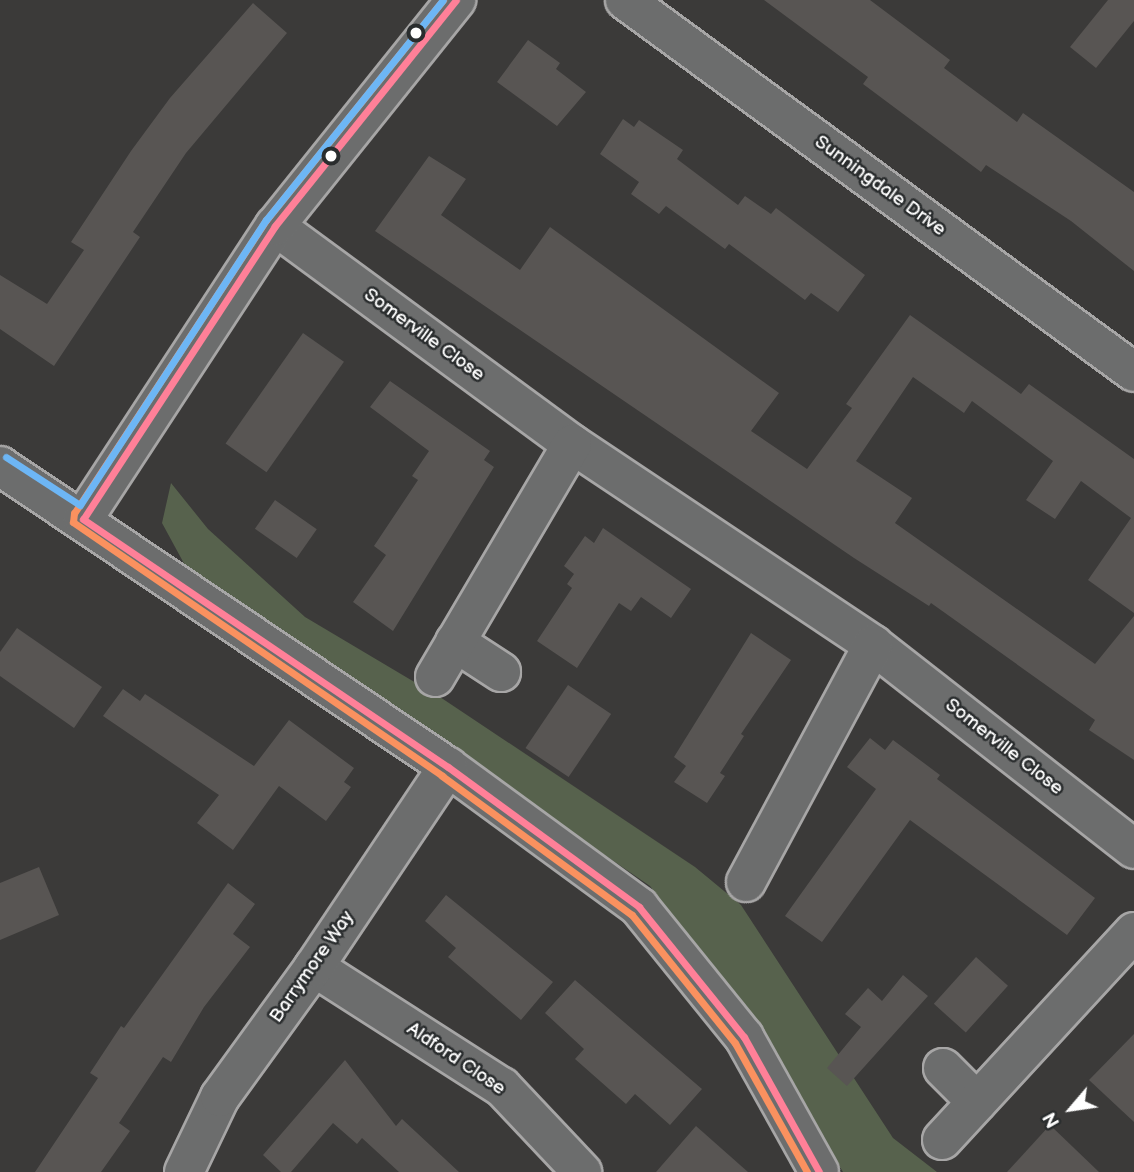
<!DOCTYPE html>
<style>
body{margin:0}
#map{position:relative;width:1134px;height:1172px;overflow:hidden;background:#3b3a39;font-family:"Balsamiq Sans",sans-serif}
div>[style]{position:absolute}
.green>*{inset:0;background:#57624d}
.building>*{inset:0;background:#585553;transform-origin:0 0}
.roads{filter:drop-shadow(2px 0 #a7a6a6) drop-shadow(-2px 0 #a7a6a6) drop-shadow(0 2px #a7a6a6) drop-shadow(0 -2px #a7a6a6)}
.minor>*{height:38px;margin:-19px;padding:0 19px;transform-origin:19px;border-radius:19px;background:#6c6d6d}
.bus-1>*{height:7px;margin:-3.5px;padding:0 3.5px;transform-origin:3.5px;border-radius:3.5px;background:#ff8098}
.bus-2>*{height:7px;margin:-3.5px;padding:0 3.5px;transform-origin:3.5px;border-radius:3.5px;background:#fa915f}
.bus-3>*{height:7px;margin:-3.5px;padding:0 3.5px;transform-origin:3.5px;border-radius:3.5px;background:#6db6f5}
.dots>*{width:19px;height:19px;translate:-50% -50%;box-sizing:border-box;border:4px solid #2a2d2e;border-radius:50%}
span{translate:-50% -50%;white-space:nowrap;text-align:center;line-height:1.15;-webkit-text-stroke:5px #2a2d2e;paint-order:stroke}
.street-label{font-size:19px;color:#fff}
.north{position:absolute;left:1036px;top:1074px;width:70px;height:70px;-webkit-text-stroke:5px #2a2d2e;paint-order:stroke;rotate:241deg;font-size:19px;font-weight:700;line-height:28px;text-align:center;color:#fff}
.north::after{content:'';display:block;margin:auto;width:24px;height:32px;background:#fff;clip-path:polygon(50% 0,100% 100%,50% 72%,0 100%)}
</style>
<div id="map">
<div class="green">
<div style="clip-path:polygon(171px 483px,208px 529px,305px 617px,443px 699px,695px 867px,741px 905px,893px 1138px,937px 1172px,843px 1172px,772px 1054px,650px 886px,187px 569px,162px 523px)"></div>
</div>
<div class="building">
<div style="clip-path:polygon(764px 0,870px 0,950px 60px,944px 68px,1017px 122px,1023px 113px,1134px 192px,1134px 271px,1071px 221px,986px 165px,981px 172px,863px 84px,868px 77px)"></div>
<div style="clip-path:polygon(1108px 0,1134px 0,1134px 21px,1096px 68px,1070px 47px)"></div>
<div style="clip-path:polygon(253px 3px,287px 33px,186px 153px,133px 232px,140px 237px,54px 366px,0 329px,0 275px,47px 304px,84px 250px,71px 242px,131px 151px,170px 98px)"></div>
<div style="clip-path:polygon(528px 40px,560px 63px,556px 69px,586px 92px,557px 126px,497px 82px)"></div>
<div style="clip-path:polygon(623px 119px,634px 127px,639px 120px,683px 150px,677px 159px,738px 205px,745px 196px,771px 214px,776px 208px,865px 275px,838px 312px,811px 293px,805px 300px,729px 244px,725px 249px,666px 206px,659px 214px,631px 194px,639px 182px,600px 154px)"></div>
<div style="clip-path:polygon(429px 156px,466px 179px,441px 215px,478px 241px,520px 270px,550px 227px,779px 393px,751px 431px,807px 469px,852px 408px,846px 404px,910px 315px,1021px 394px,1029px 384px,1134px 459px,1134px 613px,1088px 580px,1131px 518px,1081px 481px,1055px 519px,1026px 500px,1053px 461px,972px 401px,964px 413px,913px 377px,856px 461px,912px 498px,895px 523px,1095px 664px,1134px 616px,1134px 760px,1089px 730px,1095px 720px,931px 603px,929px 606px,854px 558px,375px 231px)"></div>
<div style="left:303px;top:333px;width:50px;height:135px;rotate:35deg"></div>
<div style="clip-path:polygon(390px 381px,490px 451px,484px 460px,494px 467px,393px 631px,353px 602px,386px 555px,374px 546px,418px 480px,412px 476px,429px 451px,370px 407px)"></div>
<div style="left:275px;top:500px;width:51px;height:35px;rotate:35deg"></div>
<div style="clip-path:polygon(603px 528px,691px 589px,671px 618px,641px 597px,631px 611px,619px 603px,577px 668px,537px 641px,572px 588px,567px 584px,574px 574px,564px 566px,585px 536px,594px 543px)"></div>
<div style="clip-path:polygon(17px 628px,102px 687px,74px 728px,0 676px,0 652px)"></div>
<div style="clip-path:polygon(751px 633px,791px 660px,741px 734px,744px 736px,720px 773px,725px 776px,707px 803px,674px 782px,686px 766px,674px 757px)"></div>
<div style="left:568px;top:685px;width:52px;height:76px;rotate:34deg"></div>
<div style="clip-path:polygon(123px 689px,140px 701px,145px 694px,254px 766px,289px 720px,354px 768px,344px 782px,351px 787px,326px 821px,279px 786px,233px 850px,197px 823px,219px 795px,103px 716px)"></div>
<div style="clip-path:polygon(870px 738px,885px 750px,893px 740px,940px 775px,937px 779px,1095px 898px,1067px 935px,910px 820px,822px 942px,785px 916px,876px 789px,847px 767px)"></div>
<div style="clip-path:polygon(39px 867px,59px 915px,0 940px,0 883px)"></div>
<div style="clip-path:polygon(228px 883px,255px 904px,233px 934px,250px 947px,204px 1007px,171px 1062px,163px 1057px,119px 1123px,130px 1131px,101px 1172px,35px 1172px,98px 1078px,90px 1073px,121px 1026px,124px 1028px)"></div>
<div style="clip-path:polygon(446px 895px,553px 982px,521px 1020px,448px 957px,456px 948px,425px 921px)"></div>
<div style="left:976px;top:957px;width:43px;height:63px;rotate:42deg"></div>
<div style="clip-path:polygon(903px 975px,928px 996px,847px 1086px,827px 1068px,861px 1027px,845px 1014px,868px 988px,882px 1001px)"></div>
<div style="clip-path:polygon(575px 980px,702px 1089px,670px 1125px,635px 1094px,626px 1104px,575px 1059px,584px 1049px,545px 1013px)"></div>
<div style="clip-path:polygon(1134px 1034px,1134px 1122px,1089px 1080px)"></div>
<div style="clip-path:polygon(345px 1060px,396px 1126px,402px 1119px,459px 1172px,399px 1172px,362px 1138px,357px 1144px,333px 1123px,291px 1172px,281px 1172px,263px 1155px)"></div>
<div style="clip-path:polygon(1050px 1125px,1099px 1172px,1007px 1172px)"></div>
<div style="clip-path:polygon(696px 1126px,748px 1172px,656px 1172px)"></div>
</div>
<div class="roads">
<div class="minor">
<div style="left:625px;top:0;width:630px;rotate:36.16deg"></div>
<div style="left:275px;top:226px;width:368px;rotate:36.3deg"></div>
<div style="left:572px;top:444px;width:362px;rotate:33.7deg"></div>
<div style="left:873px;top:645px;width:331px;rotate:38deg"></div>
<div style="left:0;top:466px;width:540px;rotate:33.9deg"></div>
<div style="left:448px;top:767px;width:237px;rotate:36.2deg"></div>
<div style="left:639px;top:907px;width:167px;rotate:51.1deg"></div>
<div style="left:744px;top:1037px;width:154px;rotate:60.9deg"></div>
<div style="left:83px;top:519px;width:350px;rotate:-56.8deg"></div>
<div style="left:275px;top:226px;width:290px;rotate:-51.3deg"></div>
<div style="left:455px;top:642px;width:55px;rotate:33.1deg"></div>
<div style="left:435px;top:677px;width:270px;rotate:-59.5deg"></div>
<div style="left:746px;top:882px;width:269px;rotate:-61.8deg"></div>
<div style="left:314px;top:967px;width:223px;rotate:32.6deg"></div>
<div style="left:502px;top:1087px;width:117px;rotate:46.7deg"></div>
<div style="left:943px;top:1068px;width:48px;rotate:45deg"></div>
<div style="left:942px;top:1140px;width:283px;rotate:-47.3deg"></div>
<div style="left:184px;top:1172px;width:83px;rotate:-64.4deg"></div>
<div style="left:220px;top:1097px;width:160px;rotate:-54.1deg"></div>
<div style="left:314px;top:967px;width:241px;rotate:-56.2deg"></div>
</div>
</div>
<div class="bus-1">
<div style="left:456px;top:0;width:290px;rotate:128.7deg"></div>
<div style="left:275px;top:226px;width:350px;rotate:123.2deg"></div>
<div style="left:83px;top:519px;width:441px;rotate:34.2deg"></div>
<div style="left:448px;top:767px;width:237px;rotate:36.2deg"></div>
<div style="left:639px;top:907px;width:167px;rotate:51.1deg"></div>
<div style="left:744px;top:1037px;width:154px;rotate:60.9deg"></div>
</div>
<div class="bus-2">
<div style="left:443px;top:0;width:282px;rotate:128.8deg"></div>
<div style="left:266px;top:220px;width:350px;rotate:123.2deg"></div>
<div style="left:74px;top:513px;width:9px;rotate:96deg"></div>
<div style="left:73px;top:522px;width:448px;rotate:34.5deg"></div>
<div style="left:442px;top:776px;width:235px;rotate:36.2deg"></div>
<div style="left:632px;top:915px;width:164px;rotate:51.2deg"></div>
<div style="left:735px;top:1043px;width:148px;rotate:60.8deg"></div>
</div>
<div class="bus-3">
<div style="left:6px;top:457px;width:88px;rotate:33deg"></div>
<div style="left:80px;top:505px;width:340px;rotate:-56.9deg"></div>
<div style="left:266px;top:220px;width:282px;rotate:-51.2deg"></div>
</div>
<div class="dots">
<div style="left:416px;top:33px;background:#fff"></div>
<div style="left:331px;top:156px;background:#fff"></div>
</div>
<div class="street-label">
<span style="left:880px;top:186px;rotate:36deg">Sunningdale Drive</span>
<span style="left:424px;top:335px;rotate:36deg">Somerville Close</span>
<span style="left:1004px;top:747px;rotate:38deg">Somerville Close</span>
<span style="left:312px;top:967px;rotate:-55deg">Barrymore Way</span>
<span style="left:456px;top:1059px;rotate:34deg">Aldford Close</span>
</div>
<div class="north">N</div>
</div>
